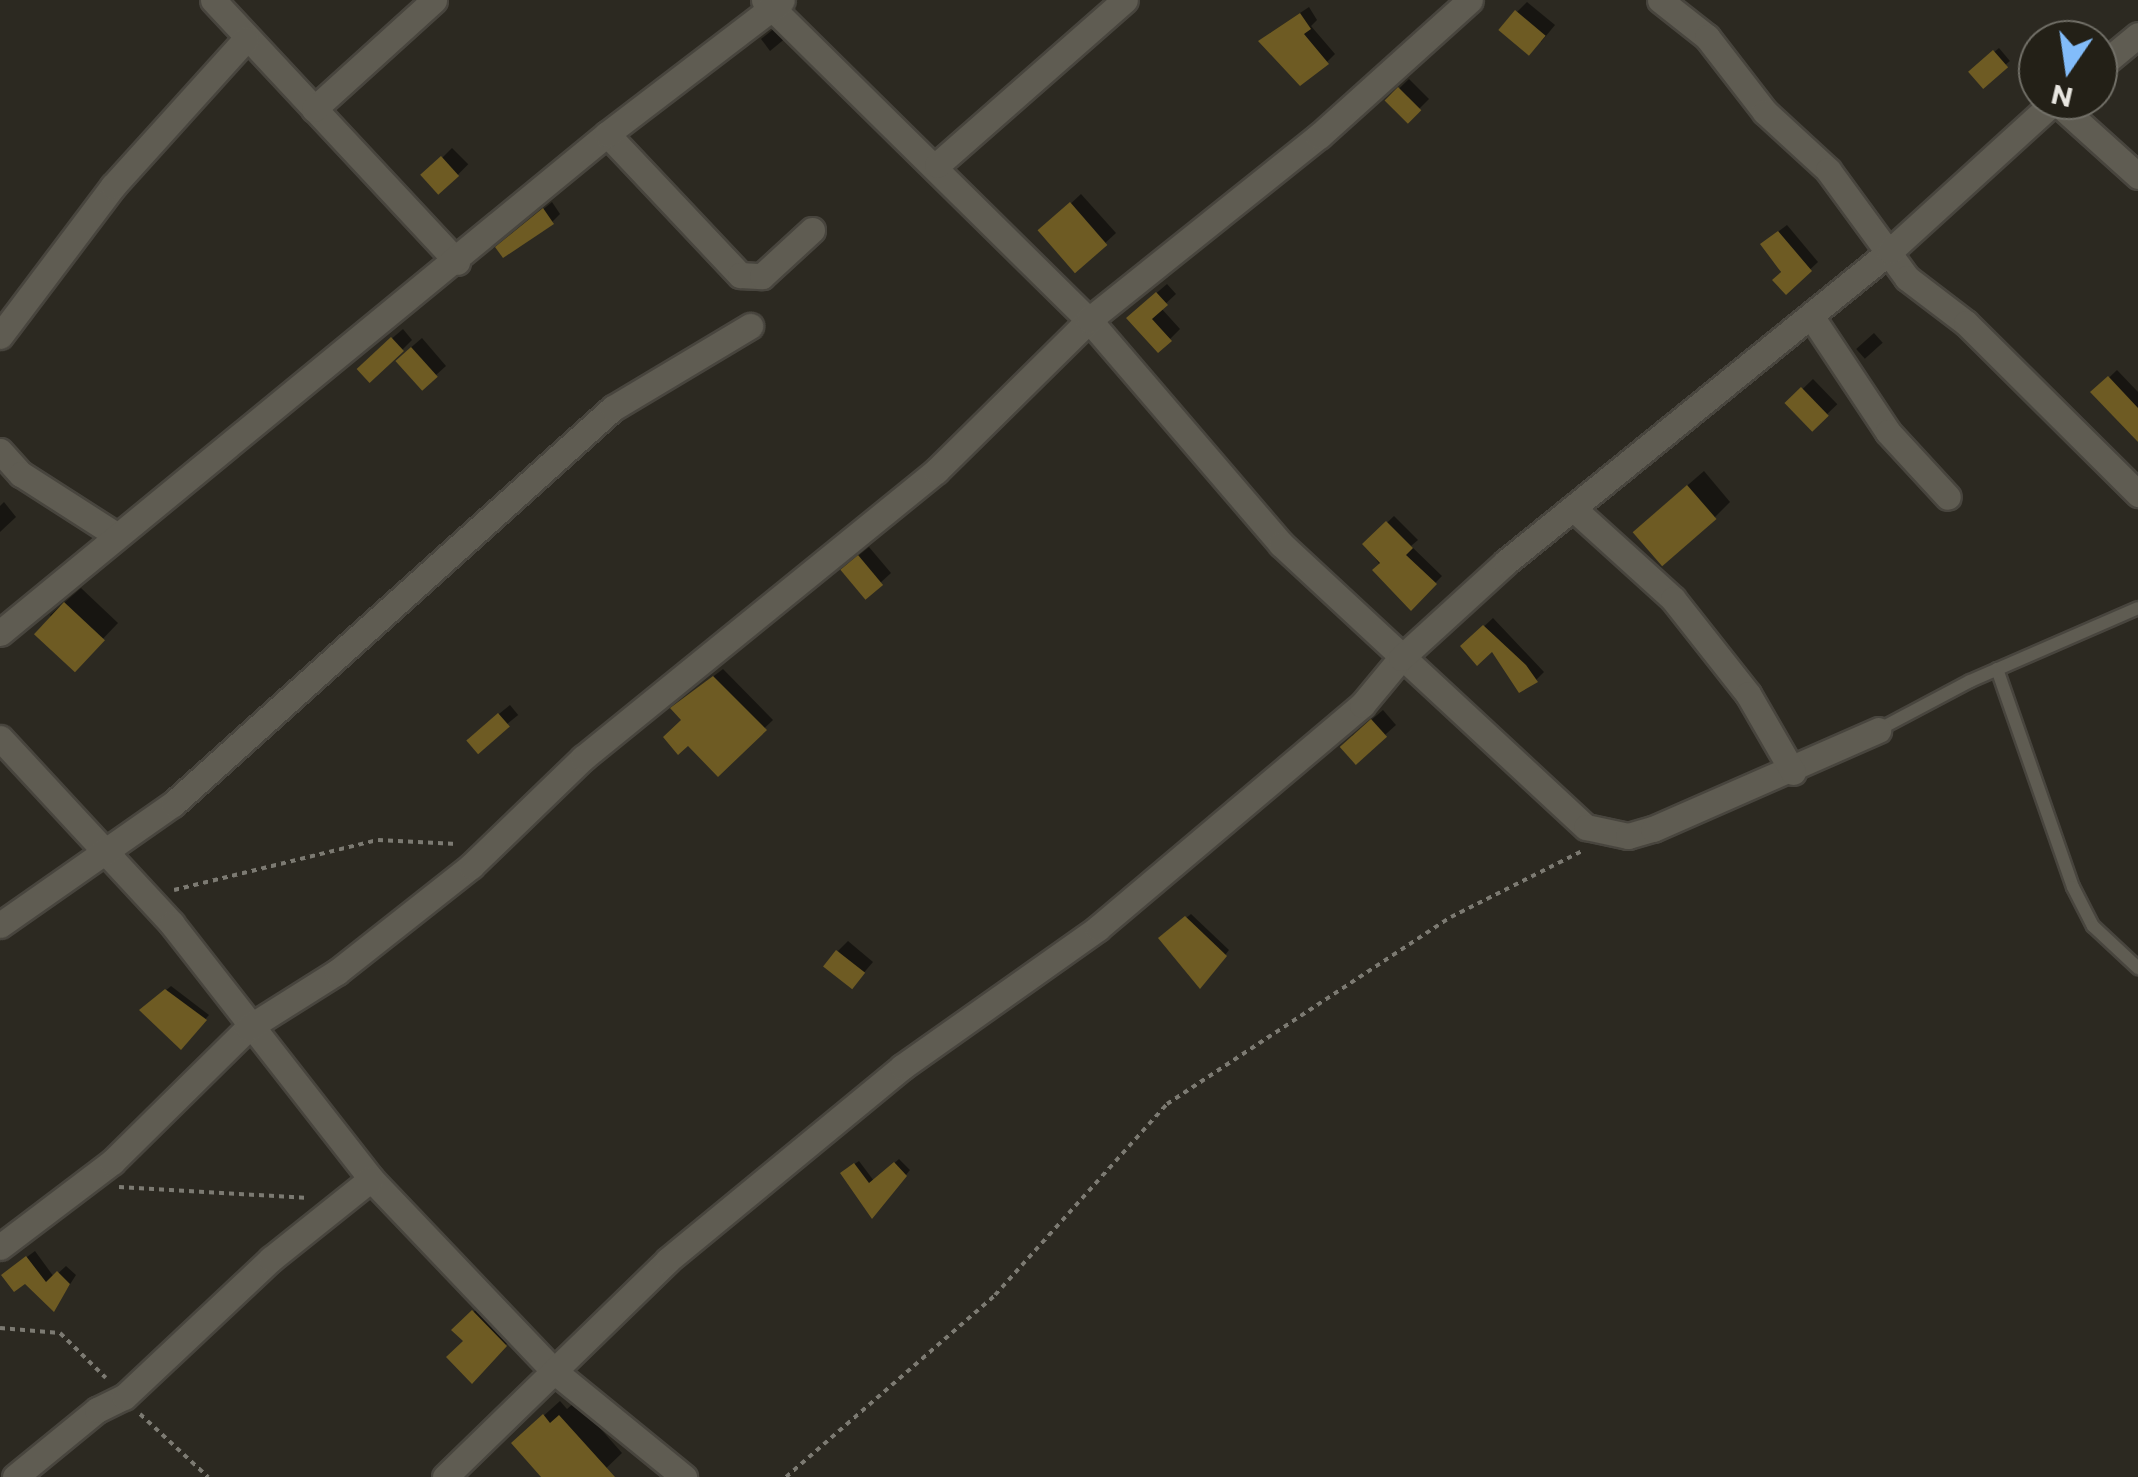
<!DOCTYPE html>
<style>
body{margin:0}
#map{position:relative;width:2138px;height:1477px;overflow:hidden;background:#2c2921;font-family:Commissioner,sans-serif}
div>[style]{position:absolute}
.shadow>*{inset:0;background:#0007;transform-origin:0 0}
.building>*{inset:0;background:#6e5b23;transform-origin:0 0}
.path>*{height:4px;margin-top:-2px;transform-origin:0;background:repeating-linear-gradient(90deg,#7c7a72 0 5px,transparent 0 10px)}
.roads{filter:drop-shadow(2px 0 #48453e) drop-shadow(-2px 0 #48453e) drop-shadow(0 2px #48453e) drop-shadow(0 -2px #48453e)}
.lane>*{height:12px;margin:-6px;padding:0 6px;transform-origin:6px;border-radius:6px;background:#5f5c52}
.street>*{height:25px;margin:-12.5px;padding:0 12.5px;transform-origin:12.5px;border-radius:12.5px;background:#5f5c52}
span{translate:-50% -50%;white-space:nowrap;text-align:center;line-height:1.15;-webkit-text-stroke:8px #232017;paint-order:stroke}
.north{position:absolute;left:2018px;top:20px;width:100px;height:100px;box-sizing:border-box;background:#232017;border:2px solid #727068;border-radius:50%;rotate:193deg;font-size:28px;font-weight:700;line-height:40px;text-align:center;color:#e9e7e1}
.north::after{content:'';display:block;margin:auto;width:35px;height:45px;background:#82bcfa;clip-path:polygon(50% 0,100% 100%,50% 72%,0 100%)}
</style>
<div id="map">
<div class="shadow">
<div style="clip-path:polygon(1527px 2px,1555px 25px,1541px 42px,1517px 12px)"></div>
<div style="clip-path:polygon(1309px 7px,1317px 20px,1311px 26px,1335px 54px,1327px 62px,1270px 33px)"></div>
<div style="clip-path:polygon(776px 27px,787px 37px,770px 51px,761px 39px)"></div>
<div style="left:1999px;top:48px;width:17px;height:37px;rotate:50deg"></div>
<div style="clip-path:polygon(1409px 79px,1429px 99px,1419px 109px,1387px 100px)"></div>
<div style="left:452px;top:148px;width:23px;height:40px;rotate:45deg"></div>
<div style="clip-path:polygon(1081px 194px,1116px 233px,1077px 269px,1052px 221px)"></div>
<div style="clip-path:polygon(552px 202px,560px 214px,552px 222px,507px 239px)"></div>
<div style="clip-path:polygon(1787px 225px,1818px 262px,1786px 292px,1771px 237px)"></div>
<div style="clip-path:polygon(1167px 284px,1176px 294px,1161px 308px,1180px 329px,1170px 339px,1139px 308px)"></div>
<div style="clip-path:polygon(403px 329px,412px 340px,402px 350px,369px 358px)"></div>
<div style="left:1874px;top:333px;width:13px;height:24px;rotate:48deg"></div>
<div style="clip-path:polygon(422px 338px,446px 366px,436px 375px,408px 350px)"></div>
<div style="clip-path:polygon(2117px 370px,2138px 392px,2138px 422px,2094px 392px)"></div>
<div style="left:1813px;top:379px;width:35px;height:34px;rotate:46deg"></div>
<div style="clip-path:polygon(1704px 471px,1730px 502px,1715px 517px,1651px 517px)"></div>
<div style="clip-path:polygon(4px 502px,16px 517px,0 532px,0 506px)"></div>
<div style="clip-path:polygon(1394px 516px,1418px 540px,1411px 546px,1442px 576px,1411px 608px,1365px 544px)"></div>
<div style="clip-path:polygon(869px 547px,891px 573px,866px 596px,853px 560px)"></div>
<div style="clip-path:polygon(81px 588px,118px 623px,75px 668px,50px 615px)"></div>
<div style="clip-path:polygon(1493px 618px,1544px 672px,1536px 680px,1493px 648px,1463px 646px)"></div>
<div style="clip-path:polygon(723px 669px,773px 720px,718px 773px,684px 720px,682px 700px)"></div>
<div style="left:510px;top:705px;width:13px;height:54px;rotate:51deg"></div>
<div style="clip-path:polygon(1383px 710px,1396px 725px,1356px 761px,1352px 736px)"></div>
<div style="clip-path:polygon(1191px 914px,1229px 950px,1204px 982px,1166px 934px)"></div>
<div style="clip-path:polygon(848px 941px,873px 962px,861px 976px,838px 951px)"></div>
<div style="clip-path:polygon(171px 986px,209px 1015px,181px 1047px,143px 1010px)"></div>
<div style="clip-path:polygon(899px 1159px,910px 1170px,876px 1212px,847px 1169px,859px 1161px,874px 1181px)"></div>
<div style="clip-path:polygon(35px 1251px,54px 1277px,66px 1266px,76px 1275px,54px 1309px,12px 1268px)"></div>
<div style="clip-path:polygon(484px 1302px,515px 1335px,472px 1381px,466px 1341px,455px 1330px)"></div>
<div style="clip-path:polygon(560px 1401px,567px 1409px,576px 1401px,622px 1453px,597px 1477px,545px 1477px,530px 1428px)"></div>
</div>
<div class="building">
<div style="left:1515px;top:10px;width:40px;height:26px;rotate:40deg"></div>
<div style="clip-path:polygon(1300px 13px,1311px 29px,1304px 34px,1329px 64px,1300px 86px,1258px 41px)"></div>
<div style="left:1993px;top:50px;width:23px;height:33px;rotate:49deg"></div>
<div style="left:1398px;top:87px;width:33px;height:19px;rotate:45deg"></div>
<div style="left:441px;top:156px;width:27px;height:28px;rotate:48deg"></div>
<div style="left:1070px;top:202px;width:57px;height:43px;rotate:49deg"></div>
<div style="clip-path:polygon(543px 208px,554px 224px,503px 258px,495px 247px)"></div>
<div style="clip-path:polygon(1778px 231px,1812px 271px,1786px 295px,1772px 280px,1781px 272px,1760px 244px)"></div>
<div style="clip-path:polygon(1156px 292px,1168px 305px,1152px 319px,1172px 341px,1158px 353px,1126px 318px)"></div>
<div style="left:391px;top:337px;width:19px;height:47px;rotate:47deg"></div>
<div style="left:411px;top:347px;width:40px;height:21px;rotate:48deg"></div>
<div style="clip-path:polygon(2108px 376px,2138px 408px,2138px 442px,2090px 392px)"></div>
<div style="left:1801px;top:387px;width:40px;height:23px;rotate:46deg"></div>
<div style="left:1687px;top:485px;width:45px;height:72px;rotate:49deg"></div>
<div style="clip-path:polygon(1386px 521px,1413px 548px,1406px 555px,1437px 584px,1411px 611px,1372px 570px,1380px 563px,1362px 544px)"></div>
<div style="left:858px;top:555px;width:39px;height:23px;rotate:50deg"></div>
<div style="left:64px;top:602px;width:56px;height:44px;rotate:43deg"></div>
<div style="clip-path:polygon(1483px 625px,1526px 665px,1538px 682px,1519px 693px,1492px 652px,1477px 666px,1460px 646px)"></div>
<div style="clip-path:polygon(713px 676px,767px 730px,718px 777px,688px 746px,678px 755px,663px 737px,681px 720px,670px 708px)"></div>
<div style="left:498px;top:713px;width:18px;height:42px;rotate:49deg"></div>
<div style="left:1371px;top:719px;width:24px;height:42px;rotate:48deg"></div>
<div style="clip-path:polygon(1185px 916px,1227px 956px,1200px 989px,1158px 938px)"></div>
<div style="left:836px;top:950px;width:37px;height:21px;rotate:38deg"></div>
<div style="clip-path:polygon(165px 989px,207px 1020px,181px 1050px,139px 1010px)"></div>
<div style="clip-path:polygon(894px 1162px,907px 1176px,872px 1219px,840px 1173px,854px 1163px,869px 1183px)"></div>
<div style="clip-path:polygon(26px 1256px,46px 1282px,57px 1271px,70px 1284px,54px 1312px,25px 1284px,14px 1292px,1px 1275px)"></div>
<div style="clip-path:polygon(472px 1310px,507px 1346px,472px 1384px,446px 1357px,463px 1341px,451px 1330px)"></div>
<div style="clip-path:polygon(543px 1414px,550px 1423px,559px 1415px,615px 1477px,541px 1477px,511px 1443px)"></div>
</div>
<div class="path">
<div style="left:174px;top:890px;width:210px;rotate:-13.8deg"></div>
<div style="left:378px;top:840px;width:79px;rotate:2.9deg"></div>
<div style="left:119px;top:1187px;width:190px;rotate:3.3deg"></div>
<div style="left:0;top:1328px;width:60px;rotate:4.8deg"></div>
<div style="left:60px;top:1333px;width:64px;rotate:44.4deg"></div>
<div style="left:140px;top:1414px;width:93px;rotate:42.8deg"></div>
<div style="left:786px;top:1477px;width:277px;rotate:-41deg"></div>
<div style="left:995px;top:1295px;width:257px;rotate:-48deg"></div>
<div style="left:1167px;top:1104px;width:340px;rotate:-33.4deg"></div>
<div style="left:1451px;top:917px;width:149px;rotate:-26.7deg"></div>
</div>
<div class="roads">
<div class="lane">
<div style="left:1997px;top:669px;width:231px;rotate:70.8deg"></div>
<div style="left:2073px;top:887px;width:44px;rotate:62.9deg"></div>
<div style="left:2093px;top:926px;width:62px;rotate:43deg"></div>
<div style="left:1878px;top:730px;width:104px;rotate:-28deg"></div>
<div style="left:1970px;top:681px;width:183px;rotate:-23.5deg"></div>
</div>
<div class="street">
<div style="left:213px;top:0;width:358px;rotate:47deg"></div>
<div style="left:764px;top:0;width:456px;rotate:44.6deg"></div>
<div style="left:1089px;top:320px;width:295px;rotate:49.4deg"></div>
<div style="left:1281px;top:544px;width:416px;rotate:42.9deg"></div>
<div style="left:1586px;top:827px;width:43px;rotate:12.1deg"></div>
<div style="left:1628px;top:836px;width:26px;rotate:-16deg"></div>
<div style="left:1653px;top:829px;width:246px;rotate:-23.7deg"></div>
<div style="left:1660px;top:0;width:60px;rotate:38.2deg"></div>
<div style="left:1707px;top:37px;width:95px;rotate:52.3deg"></div>
<div style="left:1765px;top:112px;width:86px;rotate:42.6deg"></div>
<div style="left:1828px;top:170px;width:134px;rotate:53.8deg"></div>
<div style="left:1907px;top:278px;width:74px;rotate:37.3deg"></div>
<div style="left:1966px;top:323px;width:243px;rotate:44.8deg"></div>
<div style="left:2098px;top:68px;width:52px;rotate:-39.5deg"></div>
<div style="left:2055px;top:101px;width:112px;rotate:42.1deg"></div>
<div style="left:314px;top:109px;width:162px;rotate:-42.2deg"></div>
<div style="left:607px;top:134px;width:194px;rotate:46.7deg"></div>
<div style="left:740px;top:275px;width:22px;rotate:3deg"></div>
<div style="left:762px;top:276px;width:68px;rotate:-42.6deg"></div>
<div style="left:937px;top:165px;width:250px;rotate:-41.3deg"></div>
<div style="left:1811px;top:316px;width:139px;rotate:56.4deg"></div>
<div style="left:1888px;top:432px;width:88px;rotate:47.3deg"></div>
<div style="left:0;top:336px;width:188px;rotate:-53deg"></div>
<div style="left:113px;top:186px;width:198px;rotate:-47.9deg"></div>
<div style="left:0;top:451px;width:31px;rotate:48deg"></div>
<div style="left:21px;top:474px;width:113px;rotate:32.7deg"></div>
<div style="left:1575px;top:510px;width:132px;rotate:42.2deg"></div>
<div style="left:1673px;top:599px;width:121px;rotate:51.7deg"></div>
<div style="left:1748px;top:694px;width:90px;rotate:60deg"></div>
<div style="left:0;top:633px;width:786px;rotate:-39.42deg"></div>
<div style="left:607px;top:134px;width:220px;rotate:-37.4deg"></div>
<div style="left:0;top:738px;width:253px;rotate:47.2deg"></div>
<div style="left:172px;top:924px;width:323px;rotate:52deg"></div>
<div style="left:371px;top:1179px;width:265px;rotate:46.4deg"></div>
<div style="left:554px;top:1371px;width:168px;rotate:39.2deg"></div>
<div style="left:0;top:925px;width:211px;rotate:-35deg"></div>
<div style="left:173px;top:804px;width:592px;rotate:-41.99deg"></div>
<div style="left:613px;top:408px;width:160px;rotate:-30.9deg"></div>
<div style="left:0;top:1247px;width:141px;rotate:-37.2deg"></div>
<div style="left:112px;top:1162px;width:191px;rotate:-44.6deg"></div>
<div style="left:248px;top:1028px;width:105px;rotate:-32.2deg"></div>
<div style="left:337px;top:972px;width:171px;rotate:-38.3deg"></div>
<div style="left:471px;top:866px;width:156px;rotate:-44deg"></div>
<div style="left:583px;top:758px;width:455px;rotate:-39.1deg"></div>
<div style="left:936px;top:471px;width:215px;rotate:-44.6deg"></div>
<div style="left:1089px;top:320px;width:295px;rotate:-38.7deg"></div>
<div style="left:1319px;top:136px;width:203px;rotate:-42deg"></div>
<div style="left:15px;top:1477px;width:106px;rotate:-39.3deg"></div>
<div style="left:97px;top:1410px;width:30px;rotate:-26deg"></div>
<div style="left:124px;top:1397px;width:202px;rotate:-43.2deg"></div>
<div style="left:271px;top:1259px;width:128px;rotate:-38.7deg"></div>
<div style="left:445px;top:1477px;width:311px;rotate:-44.2deg"></div>
<div style="left:668px;top:1260px;width:303px;rotate:-39.5deg"></div>
<div style="left:902px;top:1067px;width:240px;rotate:-35.3deg"></div>
<div style="left:1098px;top:928px;width:346px;rotate:-40.2deg"></div>
<div style="left:1362px;top:705px;width:61px;rotate:-50.3deg"></div>
<div style="left:1401px;top:658px;width:142px;rotate:-42.4deg"></div>
<div style="left:1506px;top:562px;width:494px;rotate:-39deg"></div>
<div style="left:1890px;top:251px;width:224px;rotate:-42.3deg"></div>
</div>
</div>
<div class="north">N</div>
</div>
